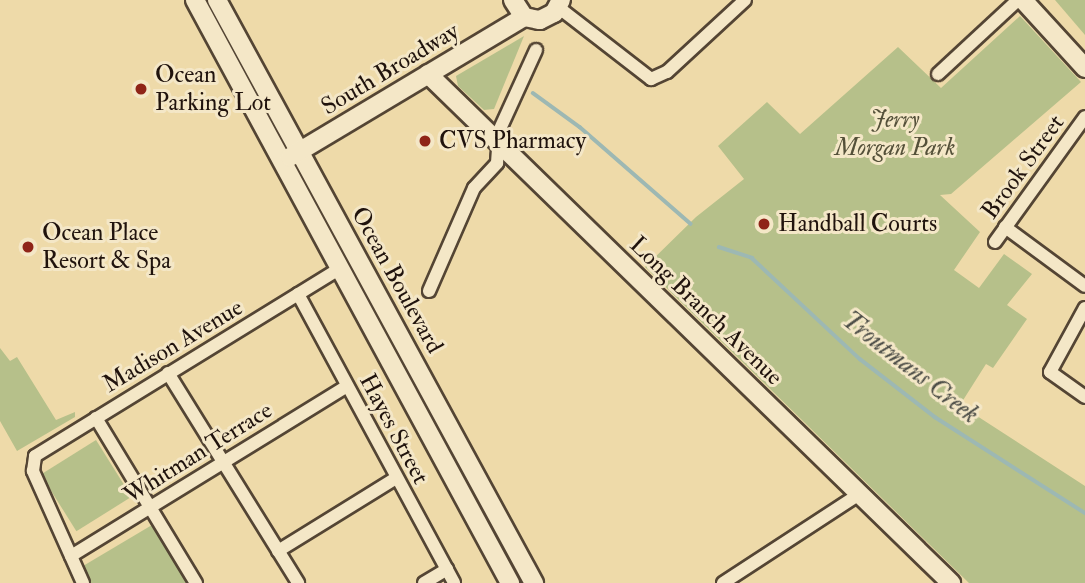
<!DOCTYPE html>
<style>
body{margin:0}
#map{position:relative;width:1085px;height:583px;overflow:hidden;background:#eedaa9;font-family:"IM FELL Double Pica",serif}
div>[style]{position:absolute}
.green>*{inset:0;background:#b6c08a;transform-origin:0 0}
.stream>*{height:3.5px;margin:-1.75px;padding:0 1.75px;transform-origin:1.75px;border-radius:1.75px;background:#9db8b3}
.roads{filter:drop-shadow(2px 0 #544534) drop-shadow(-2px 0 #544534) drop-shadow(0 2px #544534) drop-shadow(0 -2px #544534)}
.street>*{height:12px;margin:-6px;padding:0 6px;transform-origin:6px;border-radius:6px;background:#f4e7c7}
.secondary>*{height:18px;margin:-9px;padding:0 9px;transform-origin:9px;border-radius:9px;background:#f4e7c7}
.dots>*{width:19px;height:19px;translate:-50% -50%;box-sizing:border-box;border:4px solid #f4e7c7;border-radius:50%}
span{translate:-50% -50%;white-space:nowrap;text-align:center;line-height:1.15;-webkit-text-stroke:6px #f4e7c7;paint-order:stroke}
.street-label{font-size:24px;color:#20130d}
.poi-label{font-size:24px;color:#20130d}
.left{translate:0 -50%;text-align:left}
.park-label{font-size:24px;color:#545039;font-style:italic}
.water-label{font-size:26px;color:#4c4d47;font-style:italic}
</style>
<div id="map">
<div class="green">
<div style="clip-path:polygon(1055px 0,1085px 0,1085px 35px)"></div>
<div style="clip-path:polygon(1020px 16px,1081px 82px,951px 194px,940px 195px,980px 232px,954px 270px,979px 288px,1004px 254px,1032px 274px,1007px 305px,1027px 319px,993px 368px,986px 364px,960px 405px,1085px 486px,1085px 583px,969px 583px,645px 267px,696px 217px,744px 179px,718px 146px,767px 102px,800px 134px,898px 47px,941px 88px)"></div>
<div style="clip-path:polygon(524px 36px,494px 109px,484px 110px,458px 86px,456px 76px)"></div>
<div style="clip-path:polygon(0 348px,10px 361px,17px 357px,56px 420px,75px 412px,75px 417px,17px 451px,0 421px)"></div>
<div style="left:96px;top:440px;width:67px;height:65px;rotate:58deg"></div>
<div style="clip-path:polygon(152px 525px,187px 583px,91px 583px,83px 566px)"></div>
</div>
<div class="stream">
<div style="left:533px;top:93px;width:58px;rotate:35.9deg"></div>
<div style="left:580px;top:127px;width:147px;rotate:41.1deg"></div>
<div style="left:719px;top:247px;width:35px;rotate:18deg"></div>
<div style="left:752px;top:258px;width:148px;rotate:43.1deg"></div>
<div style="left:860px;top:359px;width:95px;rotate:37.7deg"></div>
<div style="left:935px;top:417px;width:178px;rotate:32.6deg"></div>
</div>
<div class="roads">
<div class="street">
<div style="left:558px;top:7px;width:118px;rotate:37.7deg"></div>
<div style="left:651px;top:79px;width:17px;rotate:-24deg"></div>
<div style="left:667px;top:72px;width:106px;rotate:-42.7deg"></div>
<div style="left:938px;top:74px;width:109px;rotate:-42.8deg"></div>
<div style="left:1005px;top:227px;width:99px;rotate:36.4deg"></div>
<div style="left:995px;top:242px;width:154px;rotate:-54.2deg"></div>
<div style="left:429px;top:291px;width:112px;rotate:-66.4deg"></div>
<div style="left:474px;top:188px;width:34px;rotate:-47deg"></div>
<div style="left:497px;top:163px;width:32px;rotate:-86deg"></div>
<div style="left:499px;top:131px;width:89px;rotate:-65.4deg"></div>
<div style="left:298px;top:294px;width:328px;rotate:61.6deg"></div>
<div style="left:1085px;top:308px;width:73px;rotate:118.7deg"></div>
<div style="left:1050px;top:372px;width:43px;rotate:35.5deg"></div>
<div style="left:168px;top:373px;width:247px;rotate:58.2deg"></div>
<div style="left:96px;top:418px;width:193px;rotate:58.8deg"></div>
<div style="left:278px;top:551px;width:139px;rotate:-31.7deg"></div>
<div style="left:71px;top:556px;width:324px;rotate:-31.6deg"></div>
<div style="left:83px;top:583px;width:123px;rotate:-114.1deg"></div>
<div style="left:33px;top:471px;width:15px;rotate:-82deg"></div>
<div style="left:35px;top:456px;width:358px;rotate:-31.6deg"></div>
<div style="left:424px;top:583px;width:27px;rotate:-31deg"></div>
<div style="left:723px;top:583px;width:161px;rotate:-33.1deg"></div>
</div>
<div class="secondary">
<div style="left:195px;top:0;width:663px;rotate:61.62deg"></div>
<div style="left:217px;top:0;width:664px;rotate:61.47deg"></div>
<div style="left:513px;top:0;width:20px;rotate:57deg"></div>
<div style="left:524px;top:17px;width:16px;rotate:11deg"></div>
<div style="left:540px;top:20px;width:16px;rotate:-27deg"></div>
<div style="left:554px;top:13px;width:15px;rotate:-62deg"></div>
<div style="left:1023px;top:0;width:92px;rotate:47.6deg"></div>
<div style="left:428px;top:74px;width:730px;rotate:44.22deg"></div>
<div style="left:290px;top:157px;width:273px;rotate:-30.9deg"></div>
</div>
</div>
<div class="dots">
<div style="left:141px;top:89px;background:#8f2418"></div>
<div style="left:425px;top:141px;background:#8f2418"></div>
<div style="left:764px;top:224px;background:#8f2418"></div>
<div style="left:28px;top:247px;background:#8f2418"></div>
</div>
<div class="street-label">
<span style="left:390px;top:69px;rotate:-31deg">South Broadway</span>
<span style="left:1023px;top:167px;rotate:-54deg">Brook Street</span>
<span style="left:397px;top:280px;rotate:61deg">Ocean Boulevard</span>
<span style="left:706px;top:311px;rotate:44deg">Long Branch Avenue</span>
<span style="left:173px;top:346px;rotate:-31deg">Madison Avenue</span>
<span style="left:394px;top:429px;rotate:62deg">Hayes Street</span>
<span style="left:198px;top:453px;rotate:-32deg">Whitman Terrace</span>
</div>
<div class="poi-label">
<span class="left" style="left:155px;top:89px">Ocean<br>Parking Lot</span>
<span class="left" style="left:439px;top:141px">CVS Pharmacy</span>
<span class="left" style="left:778px;top:224px">Handball Courts</span>
<span class="left" style="left:42px;top:247px">Ocean Place<br>Resort &amp; Spa</span>
</div>
<div class="park-label">
<span style="left:895px;top:134px">Jerry<br>Morgan Park</span>
</div>
<div class="water-label">
<span style="left:910px;top:368px;rotate:38deg">Troutmans Creek</span>
</div>
</div>
